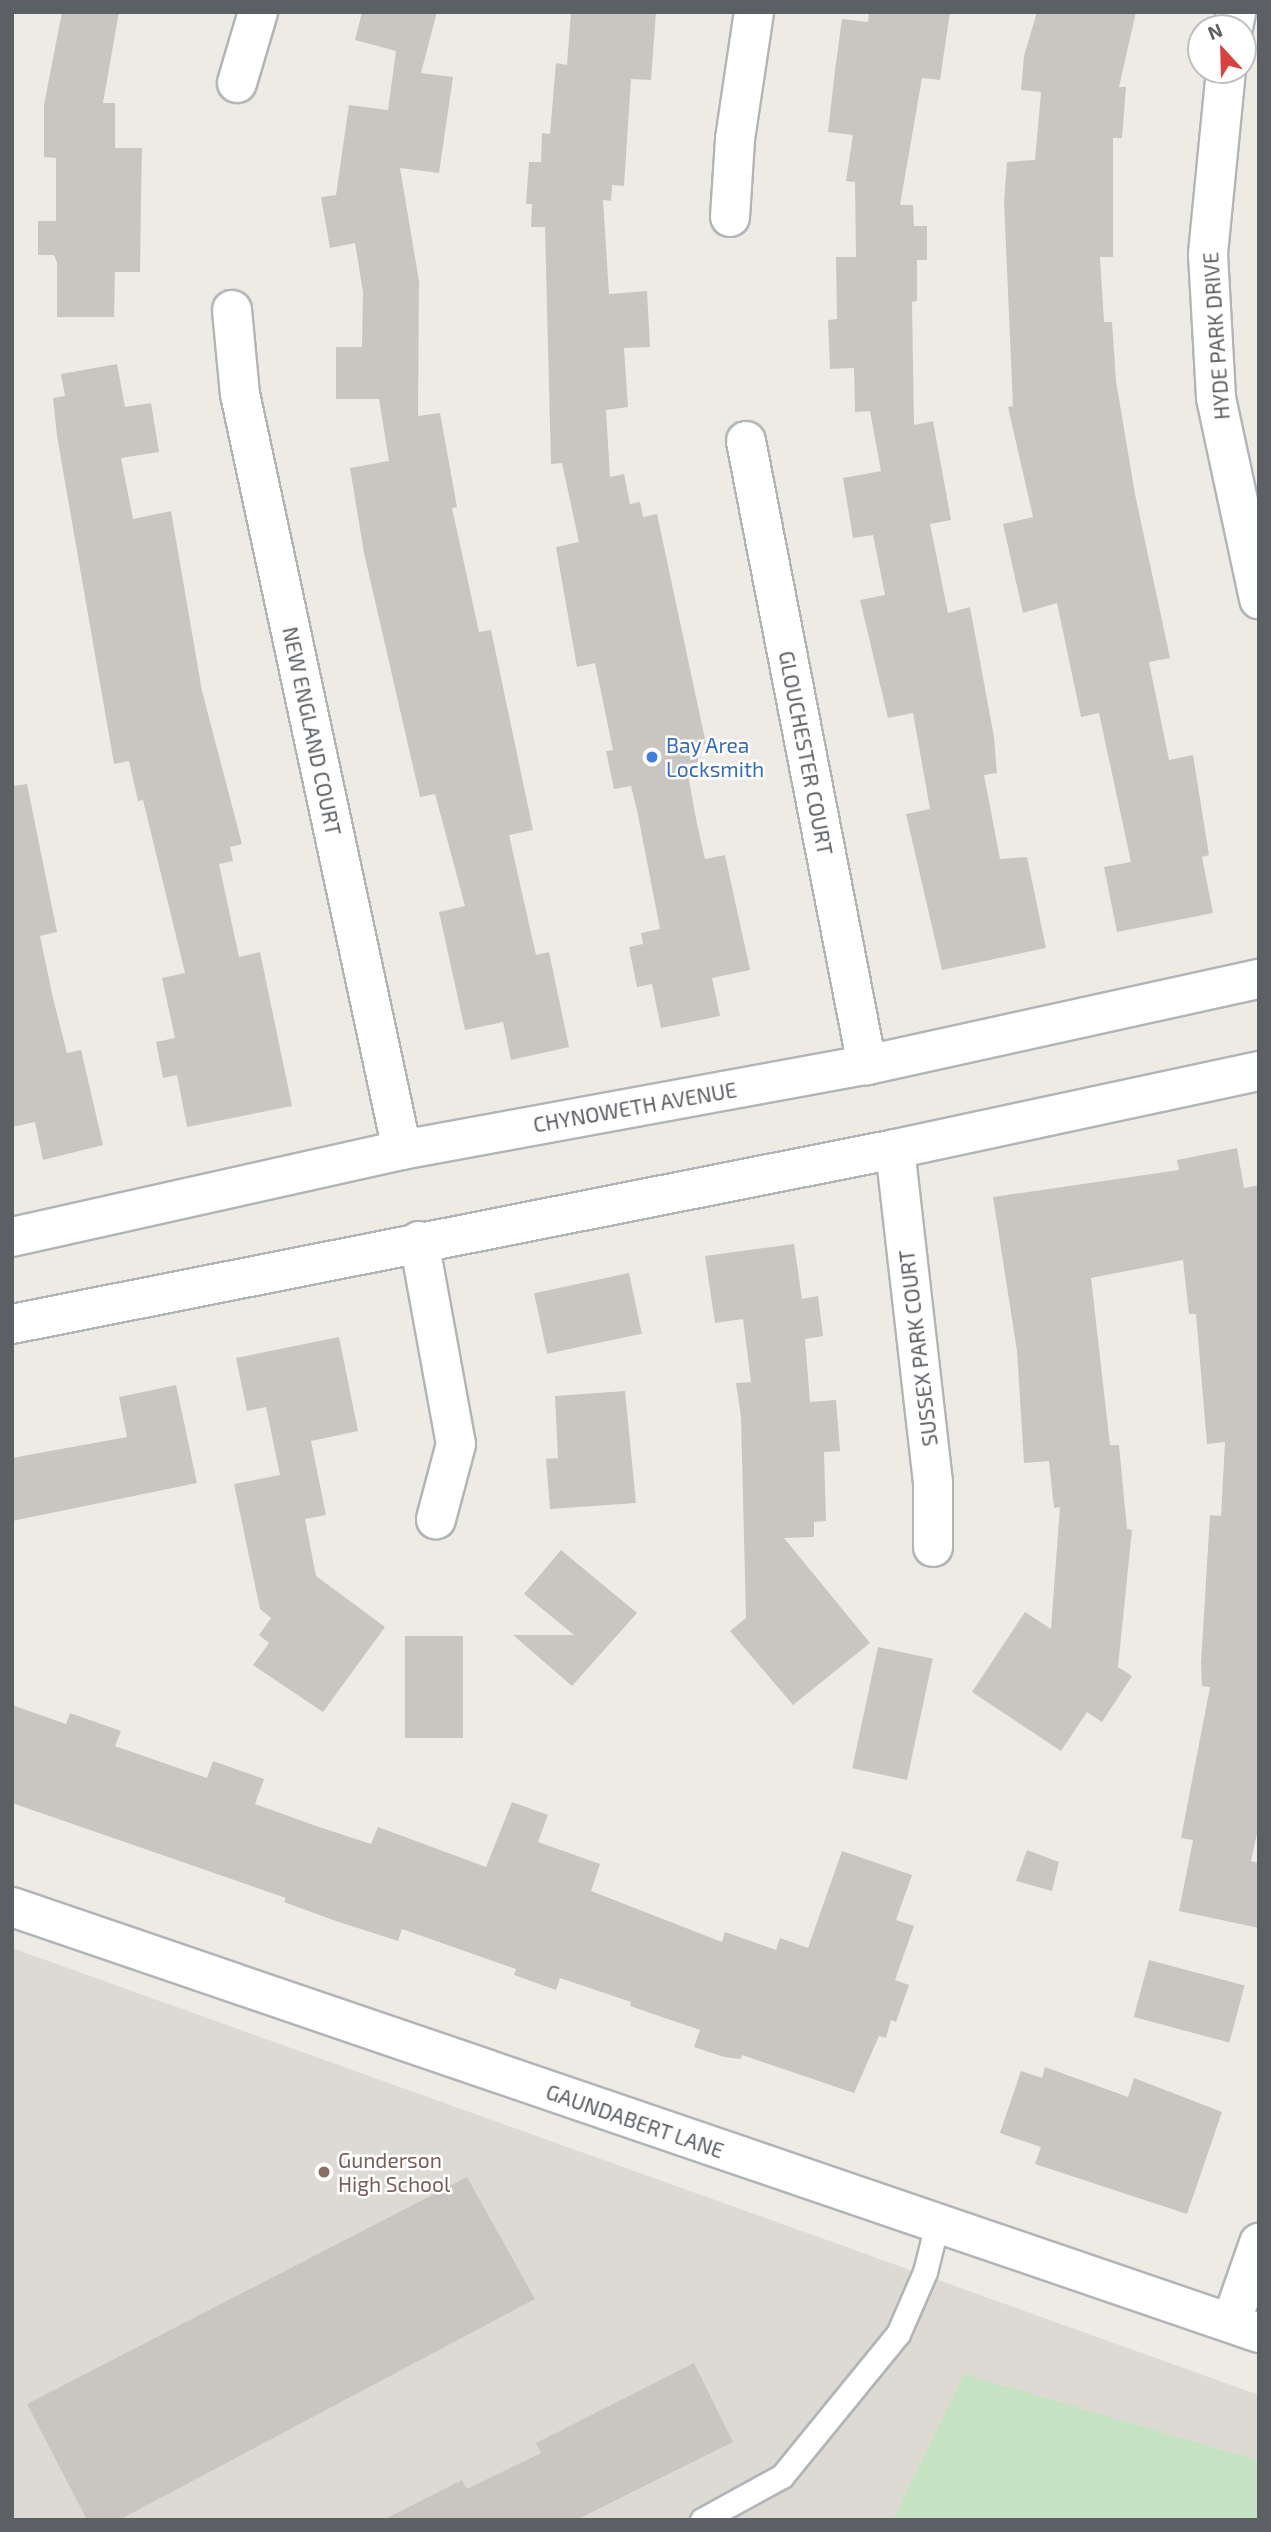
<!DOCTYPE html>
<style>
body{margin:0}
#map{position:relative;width:1271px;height:2532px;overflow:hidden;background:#eeebe5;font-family:"Exo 2",sans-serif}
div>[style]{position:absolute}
.education>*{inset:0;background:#dddad3}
.green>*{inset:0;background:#c5e3c3}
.building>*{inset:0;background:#c9c6c2;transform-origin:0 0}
.roads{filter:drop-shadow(2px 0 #b2b5b8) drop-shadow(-2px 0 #b2b5b8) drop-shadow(0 2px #b2b5b8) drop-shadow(0 -2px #b2b5b8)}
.lane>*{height:23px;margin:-11.5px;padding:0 11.5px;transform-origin:11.5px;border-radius:11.5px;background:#fff}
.street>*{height:38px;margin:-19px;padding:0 19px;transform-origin:19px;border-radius:19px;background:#fff}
.secondary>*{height:38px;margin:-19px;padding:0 19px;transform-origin:19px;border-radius:19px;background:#fff}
.dots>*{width:19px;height:19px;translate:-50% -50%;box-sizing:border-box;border:4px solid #fff;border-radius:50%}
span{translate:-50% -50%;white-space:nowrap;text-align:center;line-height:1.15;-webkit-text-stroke:5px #fff;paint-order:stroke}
.street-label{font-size:21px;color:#5c6064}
.shop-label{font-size:21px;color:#366cbe}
.left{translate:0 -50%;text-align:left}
.education-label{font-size:21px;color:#785e54}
.frame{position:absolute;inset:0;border:14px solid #5c6064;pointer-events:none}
.north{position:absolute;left:1187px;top:14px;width:70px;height:70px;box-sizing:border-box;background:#fff;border:2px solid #bebfc1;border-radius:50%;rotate:338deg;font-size:19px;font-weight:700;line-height:28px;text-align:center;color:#5c6064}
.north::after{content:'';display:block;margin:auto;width:24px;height:32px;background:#da413e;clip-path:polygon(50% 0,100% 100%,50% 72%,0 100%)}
</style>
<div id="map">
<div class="education">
<div style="clip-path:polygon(12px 1948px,1259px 2395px,1259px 2520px,12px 2520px)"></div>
</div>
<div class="green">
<div style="clip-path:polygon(964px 2374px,1259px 2461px,1259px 2520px,893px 2520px)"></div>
</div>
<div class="building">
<div style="clip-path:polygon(62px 12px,119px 12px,103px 103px,115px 103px,115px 148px,142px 148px,141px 199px,140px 272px,115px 272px,114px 317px,57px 317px,57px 263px,54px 255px,38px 255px,38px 221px,56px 221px,56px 158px,44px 157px,44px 105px)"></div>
<div style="clip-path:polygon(362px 12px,437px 12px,421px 73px,453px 77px,439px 173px,400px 168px,419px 281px,418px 416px,440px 413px,457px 507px,452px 508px,479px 632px,491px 630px,533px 830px,509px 835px,536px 955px,549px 952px,569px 1047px,511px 1060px,503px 1022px,465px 1030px,439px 912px,465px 906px,435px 794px,420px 797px,364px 553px,350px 468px,389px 461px,379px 399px,336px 399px,336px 347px,362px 347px,363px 292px,355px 243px,330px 248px,321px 197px,336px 195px,349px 105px,388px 110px,396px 51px,355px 40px)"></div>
<div style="clip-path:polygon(571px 12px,656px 12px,651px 80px,631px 79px,624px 186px,612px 185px,611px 201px,603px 200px,609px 294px,647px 291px,650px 347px,624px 348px,628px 407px,606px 410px,610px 477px,624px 474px,630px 504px,640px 502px,643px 517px,657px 514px,706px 744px,695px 746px,699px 762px,686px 764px,697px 824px,705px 859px,725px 855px,750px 970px,712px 978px,720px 1016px,661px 1028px,652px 984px,637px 987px,629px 947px,643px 944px,641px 933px,660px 929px,637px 810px,631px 786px,614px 789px,606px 751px,613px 750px,595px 663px,577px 667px,556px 547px,579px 542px,562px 463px,551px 464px,545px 227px,531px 227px,532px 204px,526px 204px,529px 162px,541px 162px,542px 133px,550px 134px,556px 63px,567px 65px)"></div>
<div style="clip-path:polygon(869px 12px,950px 12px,940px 80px,922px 78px,900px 205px,913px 205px,914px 226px,927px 226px,927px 260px,917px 260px,917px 301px,912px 302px,914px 425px,933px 421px,951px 520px,930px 524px,948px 613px,970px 607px,994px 737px,997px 773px,984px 775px,1000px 859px,1027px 857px,1046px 948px,942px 970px,906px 814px,930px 809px,913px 713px,888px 718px,860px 600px,885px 595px,873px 535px,853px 538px,843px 478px,881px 471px,870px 411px,855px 412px,854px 368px,830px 369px,828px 320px,837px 319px,836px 257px,856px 257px,855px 182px,846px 181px,853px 135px,828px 132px,835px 70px,842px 19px,868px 22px)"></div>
<div style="clip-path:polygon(1037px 12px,1136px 12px,1119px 87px,1126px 87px,1122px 138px,1113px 138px,1113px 257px,1100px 257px,1104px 322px,1112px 322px,1116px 381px,1135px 494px,1170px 658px,1149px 662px,1169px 760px,1193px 755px,1209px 855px,1202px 857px,1213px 913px,1117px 932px,1104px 867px,1131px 862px,1099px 713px,1081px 717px,1057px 603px,1023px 613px,1003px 524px,1033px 517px,1008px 407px,1013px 406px,1004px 202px,1007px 162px,1035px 160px,1041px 92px,1021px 90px,1024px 56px)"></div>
<div style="clip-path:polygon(117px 364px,125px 407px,151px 403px,159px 452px,121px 458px,133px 519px,171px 511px,202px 691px,242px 844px,230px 847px,233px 861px,219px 864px,239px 957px,260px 952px,292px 1106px,187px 1127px,177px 1075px,163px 1078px,156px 1042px,175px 1038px,162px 978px,185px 973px,143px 800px,138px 801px,129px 761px,114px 764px,57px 436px,53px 398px,65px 396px,61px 374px)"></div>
<div style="clip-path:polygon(27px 784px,57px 932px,40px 936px,53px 998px,67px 1053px,81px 1050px,103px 1145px,43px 1160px,35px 1122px,12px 1127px,12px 786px)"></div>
<div style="clip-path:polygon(1237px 1148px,1244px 1188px,1259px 1185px,1259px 1824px,1251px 1861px,1259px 1863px,1259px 1928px,1179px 1911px,1193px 1840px,1181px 1838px,1210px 1687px,1202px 1686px,1201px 1663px,1210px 1515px,1221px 1516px,1225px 1442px,1207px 1444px,1196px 1314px,1189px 1314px,1183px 1260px,1091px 1278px,1110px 1445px,1119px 1445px,1127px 1529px,1132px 1530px,1118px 1667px,1132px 1676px,1102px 1722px,1087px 1712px,1061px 1751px,972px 1692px,1025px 1612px,1051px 1629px,1060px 1507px,1054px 1508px,1049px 1461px,1024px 1463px,1017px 1351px,993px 1197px,1179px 1170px,1177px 1160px)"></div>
<div style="clip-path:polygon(794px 1244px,802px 1299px,818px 1296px,823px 1336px,805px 1339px,810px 1402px,836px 1400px,840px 1451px,824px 1452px,826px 1521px,814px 1522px,814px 1537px,784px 1538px,870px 1643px,793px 1705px,730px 1631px,746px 1618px,741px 1417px,736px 1383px,751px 1382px,743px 1319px,715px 1323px,705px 1256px)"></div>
<div style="left:629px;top:1273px;width:62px;height:97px;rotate:78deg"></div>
<div style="clip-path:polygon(339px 1337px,358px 1431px,311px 1441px,326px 1515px,305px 1519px,316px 1576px,385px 1627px,323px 1712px,253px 1665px,269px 1643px,259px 1635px,271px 1618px,260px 1609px,234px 1484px,280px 1475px,266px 1407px,247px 1411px,236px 1358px)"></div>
<div style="clip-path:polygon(176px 1385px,197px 1483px,12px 1521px,12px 1458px,127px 1437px,119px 1397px)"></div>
<div style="clip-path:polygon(625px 1391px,636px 1503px,550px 1509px,546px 1459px,558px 1458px,555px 1396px)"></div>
<div style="clip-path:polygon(561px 1550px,637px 1613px,572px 1686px,513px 1635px,574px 1635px,524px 1594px)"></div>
<div style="left:405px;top:1636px;width:58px;height:102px"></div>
<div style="left:878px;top:1647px;width:56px;height:124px;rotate:12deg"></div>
<div style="clip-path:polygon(12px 1705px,66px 1724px,70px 1713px,121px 1731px,115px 1746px,207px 1778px,213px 1761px,264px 1779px,255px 1804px,316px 1826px,371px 1844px,378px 1827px,486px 1867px,512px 1802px,548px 1815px,538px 1842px,600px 1864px,591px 1891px,722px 1942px,725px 1932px,776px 1950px,780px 1938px,808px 1948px,842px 1851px,912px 1875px,896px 1920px,914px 1926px,895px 1980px,909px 1985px,896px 2022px,891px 2020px,886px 2038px,879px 2036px,854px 2093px,742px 2055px,741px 2059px,724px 2057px,694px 2047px,700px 2030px,630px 2006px,631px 2002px,560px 1978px,556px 1990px,514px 1975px,516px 1969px,402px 1929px,398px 1941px,333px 1920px,284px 1902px,286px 1898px,12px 1803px)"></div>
<div style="clip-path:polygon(1027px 1850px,1059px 1862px,1052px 1891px,1016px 1881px)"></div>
<div style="left:1149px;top:1960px;width:99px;height:59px;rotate:15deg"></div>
<div style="clip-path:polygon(1045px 2067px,1128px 2097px,1134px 2078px,1222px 2112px,1187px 2214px,1035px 2164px,1041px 2147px,1000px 2133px,1021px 2071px,1042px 2078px)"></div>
<div style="clip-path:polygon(467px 2177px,535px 2299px,119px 2520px,87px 2520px,27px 2404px)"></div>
<div style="clip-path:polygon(694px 2363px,733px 2442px,576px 2520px,383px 2520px,462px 2480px,467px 2489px,541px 2453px,536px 2443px)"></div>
</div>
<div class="roads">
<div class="lane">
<div style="left:702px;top:2520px;width:91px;rotate:-28.8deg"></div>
<div style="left:782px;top:2476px;width:183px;rotate:-50.8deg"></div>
<div style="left:898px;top:2334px;width:68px;rotate:-66.5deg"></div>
<div style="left:925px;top:2272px;width:49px;rotate:-76deg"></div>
</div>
<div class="street">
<div style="left:237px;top:83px;width:74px;rotate:-73.5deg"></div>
<div style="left:730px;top:217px;width:78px;rotate:-86.3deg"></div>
<div style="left:735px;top:139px;width:128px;rotate:-81.5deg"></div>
<div style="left:232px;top:310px;width:84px;rotate:84.6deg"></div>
<div style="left:240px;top:394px;width:773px;rotate:77.91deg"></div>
<div style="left:746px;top:441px;width:636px;rotate:79.03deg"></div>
<div style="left:895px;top:1149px;width:335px;rotate:83.5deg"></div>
<div style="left:933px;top:1482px;width:65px;rotate:90deg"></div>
<div style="left:12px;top:1237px;width:400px;rotate:-12.6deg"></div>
<div style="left:402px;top:1150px;width:473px;rotate:-10.4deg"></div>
<div style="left:867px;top:1065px;width:401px;rotate:-12.4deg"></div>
<div style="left:419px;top:1241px;width:206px;rotate:79.7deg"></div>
<div style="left:456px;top:1444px;width:78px;rotate:104.9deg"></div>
<div style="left:12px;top:1324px;width:900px;rotate:-11.21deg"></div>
<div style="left:895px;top:1149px;width:372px;rotate:-12.1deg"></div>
<div style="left:12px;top:1907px;width:1318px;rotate:18.86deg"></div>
</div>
<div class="secondary">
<div style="left:1233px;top:28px;width:16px;rotate:-79deg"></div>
<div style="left:1226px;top:70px;width:185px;rotate:95.6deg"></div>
<div style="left:1208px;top:254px;width:144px;rotate:86.8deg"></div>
<div style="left:1216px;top:398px;width:206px;rotate:77.9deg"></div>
<div style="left:1231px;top:2323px;width:85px;rotate:-70.7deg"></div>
</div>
</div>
<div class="dots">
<div style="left:652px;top:757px;background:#3f7fe0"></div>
<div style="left:324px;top:2172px;background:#8d6e63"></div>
</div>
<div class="street-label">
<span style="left:1216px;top:336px;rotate:-94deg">HYDE PARK DRIVE</span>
<span style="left:312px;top:731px;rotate:78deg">NEW ENGLAND COURT</span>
<span style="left:806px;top:753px;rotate:79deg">GLOUCHESTER COURT</span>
<span style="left:635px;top:1107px;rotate:-10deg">CHYNOWETH AVENUE</span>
<span style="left:918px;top:1348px;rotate:-97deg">SUSSEX PARK COURT</span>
<span style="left:635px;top:2121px;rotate:19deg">GAUNDABERT LANE</span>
</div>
<div class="shop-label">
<span class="left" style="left:666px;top:757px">Bay Area<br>Locksmith</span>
</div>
<div class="education-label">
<span class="left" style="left:338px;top:2172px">Gunderson<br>High School</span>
</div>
<div class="frame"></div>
<div class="north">N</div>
</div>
